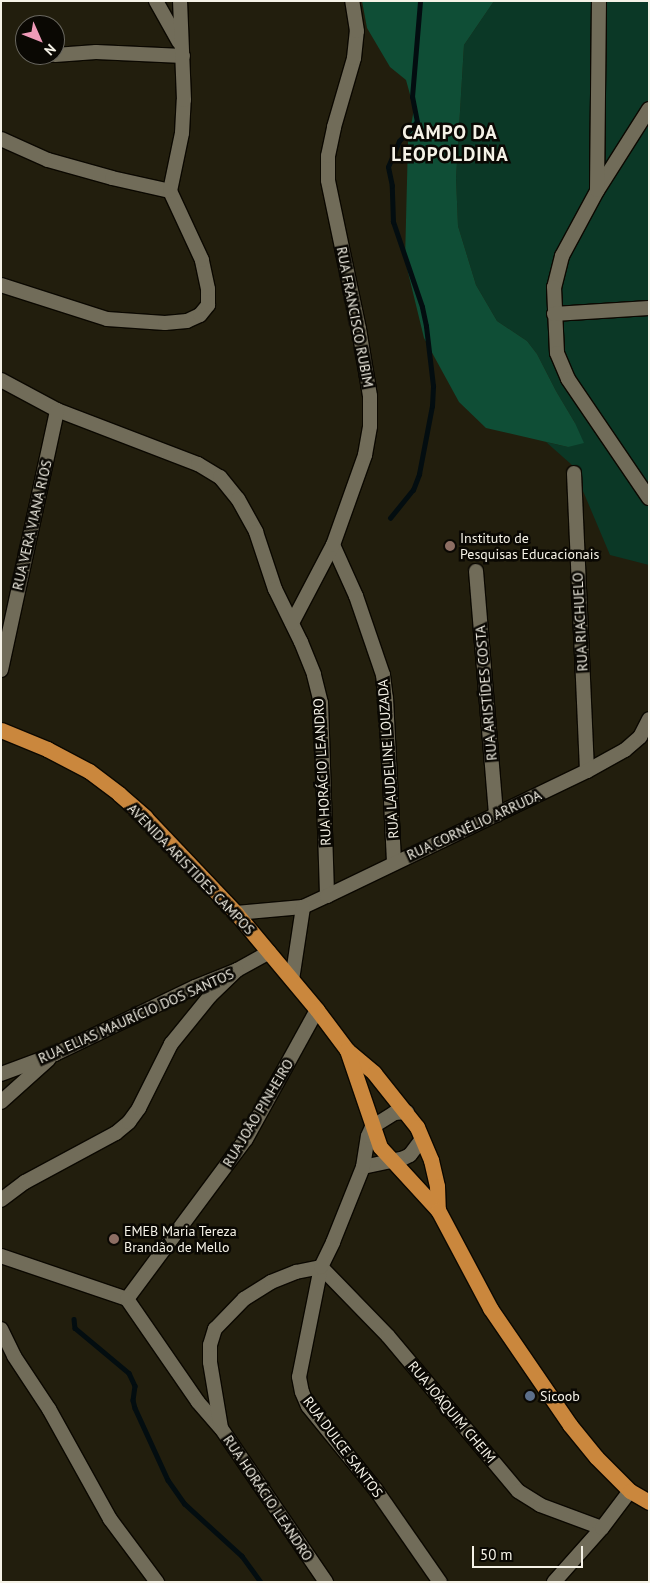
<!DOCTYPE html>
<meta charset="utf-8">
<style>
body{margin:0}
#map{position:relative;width:650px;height:1583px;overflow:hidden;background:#221e0d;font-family:"PT Sans",sans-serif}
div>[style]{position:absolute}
.green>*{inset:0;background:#0b3826}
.forest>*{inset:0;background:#0f4e36}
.stream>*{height:4.5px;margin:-2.25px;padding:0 2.25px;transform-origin:2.25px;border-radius:2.25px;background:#030d10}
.roads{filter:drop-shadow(1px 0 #0b0800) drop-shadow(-1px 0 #0b0800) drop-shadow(0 1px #0b0800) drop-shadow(0 -1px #0b0800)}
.minor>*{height:14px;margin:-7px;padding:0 7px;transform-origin:7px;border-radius:7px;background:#716c59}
.trunk>*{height:15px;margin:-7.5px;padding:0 7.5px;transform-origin:7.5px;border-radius:7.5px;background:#ca873d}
.dots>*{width:14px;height:14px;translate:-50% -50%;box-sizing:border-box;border:2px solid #0a0803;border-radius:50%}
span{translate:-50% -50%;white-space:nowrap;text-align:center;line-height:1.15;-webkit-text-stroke:5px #0a0803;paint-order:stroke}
.street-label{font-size:14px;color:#f5f2e7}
.poi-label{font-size:14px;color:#f5f2e7}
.left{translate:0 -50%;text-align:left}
.district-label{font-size:19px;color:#f5f2e7;font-weight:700;letter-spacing:1px}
.frame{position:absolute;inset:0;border:2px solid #f5f2e7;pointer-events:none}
.north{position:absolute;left:15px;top:15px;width:50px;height:50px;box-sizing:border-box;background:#0a0803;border:1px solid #68665e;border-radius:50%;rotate:134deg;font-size:14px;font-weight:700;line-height:20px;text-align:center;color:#f5f2e7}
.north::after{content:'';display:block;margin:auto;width:18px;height:22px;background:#ef9ab8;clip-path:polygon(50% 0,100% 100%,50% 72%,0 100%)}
.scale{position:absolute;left:472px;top:1546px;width:111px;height:22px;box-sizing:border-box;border:2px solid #f5f2e7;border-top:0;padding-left:6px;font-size:15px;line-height:18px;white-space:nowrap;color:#f5f2e7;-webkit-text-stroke:4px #0a0803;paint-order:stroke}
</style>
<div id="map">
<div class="green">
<div style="clip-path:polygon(494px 1px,649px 1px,649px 565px,610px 555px,572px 465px,546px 442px,568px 447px,575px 423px,556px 391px,537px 354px,527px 341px,497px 321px,476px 285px,458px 226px,456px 178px,464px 45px)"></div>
</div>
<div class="forest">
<div style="clip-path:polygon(362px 1px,494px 1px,464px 45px,456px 178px,458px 226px,476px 285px,497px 321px,527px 341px,537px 354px,556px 391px,575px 423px,584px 443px,568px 447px,486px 428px,459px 402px,424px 338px,405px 260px,408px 142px,414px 109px,406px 80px,390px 67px,367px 28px)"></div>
</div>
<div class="stream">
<div style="left:390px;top:518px;width:36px;rotate:-51deg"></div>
<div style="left:413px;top:490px;width:17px;rotate:-69deg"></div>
<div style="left:419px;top:474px;width:69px;rotate:-79.2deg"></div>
<div style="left:432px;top:406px;width:20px;rotate:-87deg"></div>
<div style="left:433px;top:386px;width:60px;rotate:-96.7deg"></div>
<div style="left:426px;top:326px;width:19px;rotate:-102deg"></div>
<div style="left:422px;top:307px;width:90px;rotate:-108.8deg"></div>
<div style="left:393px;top:222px;width:36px;rotate:-92deg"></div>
<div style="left:392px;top:186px;width:19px;rotate:-102deg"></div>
<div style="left:388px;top:167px;width:28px;rotate:-67deg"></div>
<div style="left:399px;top:141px;width:26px;rotate:-47deg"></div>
<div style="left:417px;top:122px;width:25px;rotate:-101deg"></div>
<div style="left:412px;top:97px;width:96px;rotate:-85.2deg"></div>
<div style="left:74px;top:1319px;width:9px;rotate:84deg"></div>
<div style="left:75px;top:1328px;width:70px;rotate:39.8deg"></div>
<div style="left:129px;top:1373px;width:14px;rotate:65deg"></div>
<div style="left:135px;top:1386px;width:14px;rotate:98deg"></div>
<div style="left:133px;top:1400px;width:8px;rotate:76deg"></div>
<div style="left:135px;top:1408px;width:79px;rotate:65.4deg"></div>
<div style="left:168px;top:1480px;width:29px;rotate:55deg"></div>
<div style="left:185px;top:1504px;width:77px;rotate:42.4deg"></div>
<div style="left:242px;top:1556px;width:32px;rotate:54deg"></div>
</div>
<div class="roads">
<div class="minor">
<div style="left:156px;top:1px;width:47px;rotate:60.7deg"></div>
<div style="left:55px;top:55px;width:41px;rotate:-4.2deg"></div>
<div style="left:96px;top:52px;width:87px;rotate:2.6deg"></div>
<div style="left:34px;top:56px;width:16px;rotate:-4deg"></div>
<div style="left:649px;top:109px;width:97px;rotate:122.4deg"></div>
<div style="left:597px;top:191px;width:74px;rotate:118.3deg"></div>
<div style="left:562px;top:256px;width:32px;rotate:104deg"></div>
<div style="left:554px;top:287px;width:66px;rotate:87.4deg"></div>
<div style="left:557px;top:353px;width:28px;rotate:67deg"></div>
<div style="left:568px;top:379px;width:144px;rotate:55.8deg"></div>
<div style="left:1px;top:139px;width:51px;rotate:24.1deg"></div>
<div style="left:48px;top:160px;width:66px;rotate:15.7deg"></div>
<div style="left:112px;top:178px;width:59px;rotate:12.6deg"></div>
<div style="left:597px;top:190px;width:189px;rotate:-89.4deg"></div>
<div style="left:1px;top:285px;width:111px;rotate:17.8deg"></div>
<div style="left:107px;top:319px;width:58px;rotate:3.9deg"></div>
<div style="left:165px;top:323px;width:22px;rotate:-5deg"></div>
<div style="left:187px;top:321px;width:14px;rotate:-25deg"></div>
<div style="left:200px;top:315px;width:13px;rotate:-51deg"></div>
<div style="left:208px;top:305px;width:16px;rotate:-90deg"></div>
<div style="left:208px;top:289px;width:30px;rotate:-102deg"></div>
<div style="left:202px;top:260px;width:76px;rotate:-114.9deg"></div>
<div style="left:170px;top:191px;width:59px;rotate:-78.3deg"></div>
<div style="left:182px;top:133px;width:33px;rotate:-87deg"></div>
<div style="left:184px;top:100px;width:99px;rotate:-92.3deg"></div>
<div style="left:554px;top:314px;width:95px;rotate:-3.6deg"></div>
<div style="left:1px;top:380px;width:64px;rotate:28.2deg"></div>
<div style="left:57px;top:410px;width:151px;rotate:21deg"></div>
<div style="left:198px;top:464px;width:26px;rotate:31deg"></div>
<div style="left:220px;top:477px;width:28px;rotate:51deg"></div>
<div style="left:238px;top:499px;width:38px;rotate:61deg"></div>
<div style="left:256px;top:532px;width:60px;rotate:71.6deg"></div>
<div style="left:275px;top:589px;width:59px;rotate:63.9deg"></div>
<div style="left:301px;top:642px;width:35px;rotate:68deg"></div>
<div style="left:314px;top:675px;width:29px;rotate:76deg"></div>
<div style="left:321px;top:703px;width:193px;rotate:88.2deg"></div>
<div style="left:574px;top:473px;width:298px;rotate:87.5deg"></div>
<div style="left:333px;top:545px;width:56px;rotate:65.7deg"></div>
<div style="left:356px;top:596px;width:83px;rotate:71.1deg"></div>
<div style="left:383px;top:675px;width:23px;rotate:83deg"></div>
<div style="left:386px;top:698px;width:165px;rotate:87.2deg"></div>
<div style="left:476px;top:571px;width:245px;rotate:85.3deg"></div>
<div style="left:292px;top:623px;width:88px;rotate:-62.3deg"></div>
<div style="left:333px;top:545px;width:96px;rotate:-70.4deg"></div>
<div style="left:365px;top:455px;width:29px;rotate:-80deg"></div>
<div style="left:370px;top:426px;width:30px;rotate:-90deg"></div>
<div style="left:370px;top:396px;width:68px;rotate:-99.3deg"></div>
<div style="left:359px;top:329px;width:152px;rotate:-101.8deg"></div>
<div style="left:328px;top:180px;width:24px;rotate:-90deg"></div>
<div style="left:328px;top:156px;width:30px;rotate:-78deg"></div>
<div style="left:334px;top:127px;width:72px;rotate:-73.8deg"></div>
<div style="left:354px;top:58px;width:27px;rotate:-84deg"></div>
<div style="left:357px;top:31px;width:30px;rotate:-99deg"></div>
<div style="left:1px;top:670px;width:266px;rotate:-77.8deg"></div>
<div style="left:236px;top:913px;width:67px;rotate:-5.1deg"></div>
<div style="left:303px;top:907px;width:26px;rotate:-25deg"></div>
<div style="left:327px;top:896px;width:288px;rotate:-25.7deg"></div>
<div style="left:587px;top:771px;width:43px;rotate:-28.9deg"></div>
<div style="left:625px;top:750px;width:20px;rotate:-41deg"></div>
<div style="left:640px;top:737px;width:20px;rotate:-63deg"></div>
<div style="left:292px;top:980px;width:74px;rotate:-81.4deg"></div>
<div style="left:1px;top:1074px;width:58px;rotate:-20.3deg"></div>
<div style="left:55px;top:1054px;width:155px;rotate:-25.6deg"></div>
<div style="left:195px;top:987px;width:45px;rotate:-22deg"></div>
<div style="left:237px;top:970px;width:37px;rotate:-29deg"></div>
<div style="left:1px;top:1102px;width:64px;rotate:-41.9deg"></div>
<div style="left:363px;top:1167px;width:40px;rotate:-12deg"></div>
<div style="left:402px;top:1159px;width:9px;rotate:-27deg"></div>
<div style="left:410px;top:1155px;width:20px;rotate:-53deg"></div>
<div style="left:1px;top:1200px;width:30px;rotate:-37deg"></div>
<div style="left:25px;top:1182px;width:103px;rotate:-28.3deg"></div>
<div style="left:116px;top:1133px;width:17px;rotate:-40deg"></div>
<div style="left:129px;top:1122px;width:17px;rotate:-54deg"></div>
<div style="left:139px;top:1108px;width:72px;rotate:-63.4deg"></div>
<div style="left:171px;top:1044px;width:62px;rotate:-50.9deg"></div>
<div style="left:210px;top:996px;width:37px;rotate:-44deg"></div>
<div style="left:1px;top:1256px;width:133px;rotate:18.8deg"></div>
<div style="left:321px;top:1267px;width:96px;rotate:45.8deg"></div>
<div style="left:388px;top:1336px;width:202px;rotate:50deg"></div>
<div style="left:518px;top:1491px;width:26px;rotate:32deg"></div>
<div style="left:540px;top:1505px;width:66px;rotate:20.4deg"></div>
<div style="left:321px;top:1267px;width:112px;rotate:101.3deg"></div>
<div style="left:299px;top:1377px;width:15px;rotate:79deg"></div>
<div style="left:302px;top:1392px;width:15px;rotate:67deg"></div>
<div style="left:308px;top:1406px;width:108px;rotate:51deg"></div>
<div style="left:376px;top:1490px;width:112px;rotate:55.2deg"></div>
<div style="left:127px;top:1299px;width:199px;rotate:-53.4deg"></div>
<div style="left:246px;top:1139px;width:147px;rotate:-61.2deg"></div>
<div style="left:127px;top:1299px;width:125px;rotate:55.4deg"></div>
<div style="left:198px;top:1402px;width:33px;rotate:49deg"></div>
<div style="left:1px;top:1329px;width:30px;rotate:64deg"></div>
<div style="left:14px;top:1356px;width:64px;rotate:56.6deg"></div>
<div style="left:49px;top:1409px;width:126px;rotate:61deg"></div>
<div style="left:110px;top:1519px;width:79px;rotate:53.3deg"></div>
<div style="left:326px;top:1582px;width:186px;rotate:-124.3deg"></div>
<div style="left:221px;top:1428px;width:67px;rotate:-99.5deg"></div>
<div style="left:210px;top:1362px;width:17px;rotate:-90deg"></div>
<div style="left:210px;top:1345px;width:17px;rotate:-73deg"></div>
<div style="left:215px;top:1329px;width:42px;rotate:-46deg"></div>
<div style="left:244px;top:1299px;width:32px;rotate:-32deg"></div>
<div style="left:271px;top:1282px;width:27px;rotate:-22deg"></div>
<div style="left:296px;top:1272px;width:25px;rotate:-11deg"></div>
<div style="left:321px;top:1267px;width:28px;rotate:-64deg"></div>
<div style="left:333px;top:1242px;width:81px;rotate:-68.2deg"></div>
<div style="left:363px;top:1167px;width:31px;rotate:-81deg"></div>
<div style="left:368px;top:1136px;width:10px;rotate:-66deg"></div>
<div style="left:372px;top:1127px;width:26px;rotate:-32deg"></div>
<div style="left:394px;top:1113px;width:13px;rotate:-4deg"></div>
<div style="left:554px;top:1582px;width:72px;rotate:-48.4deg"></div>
<div style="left:602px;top:1528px;width:46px;rotate:-52.9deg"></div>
</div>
<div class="trunk">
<div style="left:1px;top:730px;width:50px;rotate:22.4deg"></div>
<div style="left:47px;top:749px;width:47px;rotate:27.6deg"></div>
<div style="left:89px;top:771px;width:38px;rotate:37deg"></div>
<div style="left:119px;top:794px;width:35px;rotate:41deg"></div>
<div style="left:145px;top:817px;width:132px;rotate:46.5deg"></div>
<div style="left:236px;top:913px;width:126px;rotate:50.1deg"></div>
<div style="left:317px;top:1010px;width:50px;rotate:53.1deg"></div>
<div style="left:347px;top:1050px;width:35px;rotate:40deg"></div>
<div style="left:374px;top:1073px;width:69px;rotate:51.5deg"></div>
<div style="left:417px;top:1127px;width:36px;rotate:67deg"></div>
<div style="left:431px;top:1160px;width:27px;rotate:77deg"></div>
<div style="left:437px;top:1186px;width:24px;rotate:88deg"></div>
<div style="left:347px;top:1050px;width:102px;rotate:71.2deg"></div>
<div style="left:380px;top:1147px;width:86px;rotate:47.4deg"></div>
<div style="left:438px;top:1210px;width:111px;rotate:62deg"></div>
<div style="left:490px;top:1308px;width:142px;rotate:55.6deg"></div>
<div style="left:570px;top:1425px;width:41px;rotate:50.9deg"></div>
<div style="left:596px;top:1457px;width:48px;rotate:45deg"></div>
<div style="left:630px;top:1491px;width:22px;rotate:30deg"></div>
</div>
</div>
<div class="dots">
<div style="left:450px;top:546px;background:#8d6e63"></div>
<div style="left:114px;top:1239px;background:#8d6e63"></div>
<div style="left:530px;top:1396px;background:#5c6f8a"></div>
</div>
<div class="street-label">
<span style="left:355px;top:317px;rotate:79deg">RUA FRANCISCO RUBIM</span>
<span style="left:32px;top:525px;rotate:-77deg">RUA VERA VIANA RIOS</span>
<span style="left:580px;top:622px;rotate:-93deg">RUA RIACHUELO</span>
<span style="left:486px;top:693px;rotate:-95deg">RUA ARISTÍDES COSTA</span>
<span style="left:388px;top:759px;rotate:-94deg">RUA LAUDELINE LOUZADA</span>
<span style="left:322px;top:772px;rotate:-93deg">RUA HORÁCIO LEANDRO</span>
<span style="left:474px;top:825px;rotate:-25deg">RUA CORNÉLIO ARRUDA</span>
<span style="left:191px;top:869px;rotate:46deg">AVENIDA ARISTIDES CAMPOS</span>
<span style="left:136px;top:1016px;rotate:-24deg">RUA ELIAS MAURÍCIO DOS SANTOS</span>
<span style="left:258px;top:1113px;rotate:-59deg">RUA JOÃO PINHEIRO</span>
<span style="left:452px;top:1412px;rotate:50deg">RUA JOAQUIM CHEIM</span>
<span style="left:343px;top:1447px;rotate:53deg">RUA DULCE SANTOS</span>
<span style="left:268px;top:1498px;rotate:56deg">RUA HORÁCIO LEANDRO</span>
</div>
<div class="poi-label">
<span class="left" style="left:460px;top:546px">Instituto de<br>Pesquisas Educacionais</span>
<span class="left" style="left:124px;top:1239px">EMEB Maria Tereza<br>Brandão de Mello</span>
<span class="left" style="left:540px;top:1396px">Sicoob</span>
</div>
<div class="district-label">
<span style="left:450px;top:144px">CAMPO DA<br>LEOPOLDINA</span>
</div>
<div class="frame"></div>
<div class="north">N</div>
<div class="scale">50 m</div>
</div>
